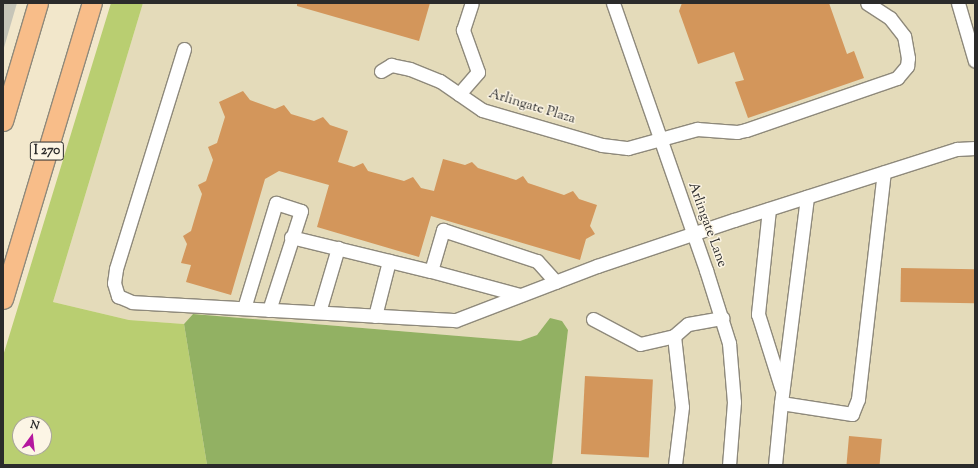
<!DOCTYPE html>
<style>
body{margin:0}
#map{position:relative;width:978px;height:468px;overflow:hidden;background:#f2e7cb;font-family:"Sorts Mill Goudy",serif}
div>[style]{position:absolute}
.built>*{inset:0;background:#e4dbba}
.industrial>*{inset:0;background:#c6c5b8}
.green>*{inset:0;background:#b9ce71}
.forest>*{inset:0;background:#92b163}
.building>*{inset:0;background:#d3965b;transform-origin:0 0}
.roads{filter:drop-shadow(1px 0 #8e897b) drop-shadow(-1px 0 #8e897b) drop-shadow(0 1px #8e897b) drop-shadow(0 -1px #8e897b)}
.minor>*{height:13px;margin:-6.5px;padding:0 6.5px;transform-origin:6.5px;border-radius:6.5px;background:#fff}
.highway>*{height:19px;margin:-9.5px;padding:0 9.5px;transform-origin:9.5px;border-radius:9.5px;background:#f8bd89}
span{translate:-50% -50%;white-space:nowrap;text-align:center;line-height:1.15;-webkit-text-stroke:3px #fcf5e5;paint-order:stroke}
.shield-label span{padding:1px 3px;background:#fcf5e5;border:1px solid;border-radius:3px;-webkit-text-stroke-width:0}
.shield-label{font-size:13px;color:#2b2b2b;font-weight:700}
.street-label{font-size:14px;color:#2b2b2b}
.frame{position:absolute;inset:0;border:4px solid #2b2b2b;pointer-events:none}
.north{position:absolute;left:12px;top:416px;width:40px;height:40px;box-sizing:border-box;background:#fcf5e5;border:1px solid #a8a49b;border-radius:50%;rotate:15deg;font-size:11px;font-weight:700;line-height:16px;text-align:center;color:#2b2b2b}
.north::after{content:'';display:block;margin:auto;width:14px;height:18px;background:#b5179e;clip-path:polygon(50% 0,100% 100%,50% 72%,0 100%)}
</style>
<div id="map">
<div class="built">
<div style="clip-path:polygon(143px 3px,975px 3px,975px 465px,552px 465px,568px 330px,550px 318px,537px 335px,520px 341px,193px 314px,184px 324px,129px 320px,53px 302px)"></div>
</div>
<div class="industrial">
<div style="clip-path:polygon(3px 3px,17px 3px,3px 51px)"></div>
</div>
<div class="green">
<div style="clip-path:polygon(evenodd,111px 3px,143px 3px,53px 302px,129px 320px,184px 324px,207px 465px,3px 465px,3px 356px,111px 3px,20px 424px,44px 424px,44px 448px,20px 448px,20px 424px)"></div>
</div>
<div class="forest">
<div style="clip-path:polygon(193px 314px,520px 341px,537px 335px,550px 318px,562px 321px,568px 330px,552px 465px,207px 465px,184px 324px)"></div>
</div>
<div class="building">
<div style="clip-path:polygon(297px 3px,430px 3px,419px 41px,297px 6px)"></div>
<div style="clip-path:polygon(682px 3px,829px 3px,847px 54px,854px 51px,864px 78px,748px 118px,735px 82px,744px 80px,734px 52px,698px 64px,679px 11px)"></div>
<div style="clip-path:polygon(243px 91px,250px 100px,275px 109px,284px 105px,291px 114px,314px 121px,323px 117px,330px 125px,348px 131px,338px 162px,354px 167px,363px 163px,368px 171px,404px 181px,413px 177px,421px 188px,434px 191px,443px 159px,465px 165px,472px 162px,478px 168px,516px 180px,523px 176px,528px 183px,564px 195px,573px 191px,579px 199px,597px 205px,590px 226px,595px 234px,586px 239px,580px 260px,431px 216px,419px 257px,317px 227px,329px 185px,279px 171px,265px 179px,231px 295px,186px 282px,191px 265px,181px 263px,187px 244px,183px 236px,191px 231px,202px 194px,198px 185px,206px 181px,213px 160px,208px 147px,217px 143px,225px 117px,219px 102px)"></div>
<div style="left:901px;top:268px;width:74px;height:34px;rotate:1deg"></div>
<div style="left:585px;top:376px;width:68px;height:78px;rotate:3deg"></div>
<div style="left:849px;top:436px;width:33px;height:29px;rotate:5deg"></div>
</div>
<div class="roads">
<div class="minor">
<div style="left:613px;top:3px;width:283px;rotate:70.8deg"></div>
<div style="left:706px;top:270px;width:77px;rotate:72.5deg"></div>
<div style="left:729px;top:343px;width:59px;rotate:85.2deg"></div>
<div style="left:734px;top:402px;width:63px;rotate:94.5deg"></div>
<div style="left:958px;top:3px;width:60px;rotate:73.7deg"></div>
<div style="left:184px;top:49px;width:230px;rotate:107.2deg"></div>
<div style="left:116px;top:269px;width:14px;rotate:98deg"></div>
<div style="left:114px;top:283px;width:14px;rotate:73deg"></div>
<div style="left:118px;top:296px;width:15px;rotate:23deg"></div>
<div style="left:132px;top:302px;width:324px;rotate:3.2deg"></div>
<div style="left:456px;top:320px;width:151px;rotate:-21deg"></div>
<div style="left:597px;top:266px;width:145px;rotate:-18.6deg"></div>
<div style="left:734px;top:220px;width:234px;rotate:-17.7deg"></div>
<div style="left:957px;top:149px;width:18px;rotate:-3deg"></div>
<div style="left:381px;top:71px;width:12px;rotate:-31deg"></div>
<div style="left:391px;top:65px;width:19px;rotate:12deg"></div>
<div style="left:410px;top:69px;width:32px;rotate:22deg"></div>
<div style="left:440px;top:81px;width:51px;rotate:34.6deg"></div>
<div style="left:482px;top:110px;width:125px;rotate:16.3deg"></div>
<div style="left:602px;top:145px;width:26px;rotate:7deg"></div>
<div style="left:628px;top:148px;width:72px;rotate:-15.4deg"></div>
<div style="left:697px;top:129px;width:40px;rotate:4.3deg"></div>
<div style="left:737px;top:132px;width:9px;rotate:-13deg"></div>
<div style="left:746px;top:130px;width:160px;rotate:-19deg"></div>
<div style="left:897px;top:78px;width:16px;rotate:-50deg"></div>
<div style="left:907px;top:66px;width:8px;rotate:-83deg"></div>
<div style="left:908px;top:58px;width:22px;rotate:-100deg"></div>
<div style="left:904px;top:36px;width:23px;rotate:-128deg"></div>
<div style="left:890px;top:18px;width:27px;rotate:-147deg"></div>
<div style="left:459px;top:94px;width:29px;rotate:-49deg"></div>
<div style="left:478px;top:72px;width:45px;rotate:-109.7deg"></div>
<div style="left:463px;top:30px;width:28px;rotate:-72deg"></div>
<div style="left:769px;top:209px;width:106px;rotate:96deg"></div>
<div style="left:758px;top:314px;width:77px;rotate:72.5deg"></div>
<div style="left:291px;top:237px;width:144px;rotate:13.7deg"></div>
<div style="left:431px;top:271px;width:43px;rotate:-73.7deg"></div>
<div style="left:443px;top:230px;width:99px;rotate:18.3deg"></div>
<div style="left:537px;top:261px;width:28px;rotate:48deg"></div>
<div style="left:431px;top:271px;width:92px;rotate:15.1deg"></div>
<div style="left:244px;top:308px;width:110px;rotate:-73.1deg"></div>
<div style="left:276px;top:203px;width:26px;rotate:18deg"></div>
<div style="left:301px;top:211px;width:104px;rotate:107.9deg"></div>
<div style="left:319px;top:312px;width:67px;rotate:-73.5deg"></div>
<div style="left:375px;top:316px;width:57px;rotate:-75.7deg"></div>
<div style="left:593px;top:319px;width:53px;rotate:28deg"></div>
<div style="left:640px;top:344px;width:35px;rotate:-13deg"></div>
<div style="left:674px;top:336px;width:71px;rotate:83.6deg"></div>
<div style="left:682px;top:407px;width:58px;rotate:96.9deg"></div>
<div style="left:674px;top:336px;width:18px;rotate:-41deg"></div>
<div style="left:688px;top:324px;width:35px;rotate:-10deg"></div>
<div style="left:781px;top:403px;width:208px;rotate:-82.8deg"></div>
<div style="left:775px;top:465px;width:62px;rotate:-84.5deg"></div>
<div style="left:781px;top:403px;width:72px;rotate:8.8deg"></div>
<div style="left:852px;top:414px;width:16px;rotate:-68deg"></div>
<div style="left:858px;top:399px;width:228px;rotate:-83.5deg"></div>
</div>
<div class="highway">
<div style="left:3px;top:121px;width:123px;rotate:-73.5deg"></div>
<div style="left:3px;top:299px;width:309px;rotate:-73.3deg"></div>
</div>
</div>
<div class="shield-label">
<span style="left:47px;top:151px">I 270</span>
</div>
<div class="street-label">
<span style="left:532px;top:107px;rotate:17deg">Arlingate Plaza</span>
<span style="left:707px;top:225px;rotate:70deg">Arlingate Lane</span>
</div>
<div class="frame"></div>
<div class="north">N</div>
</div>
